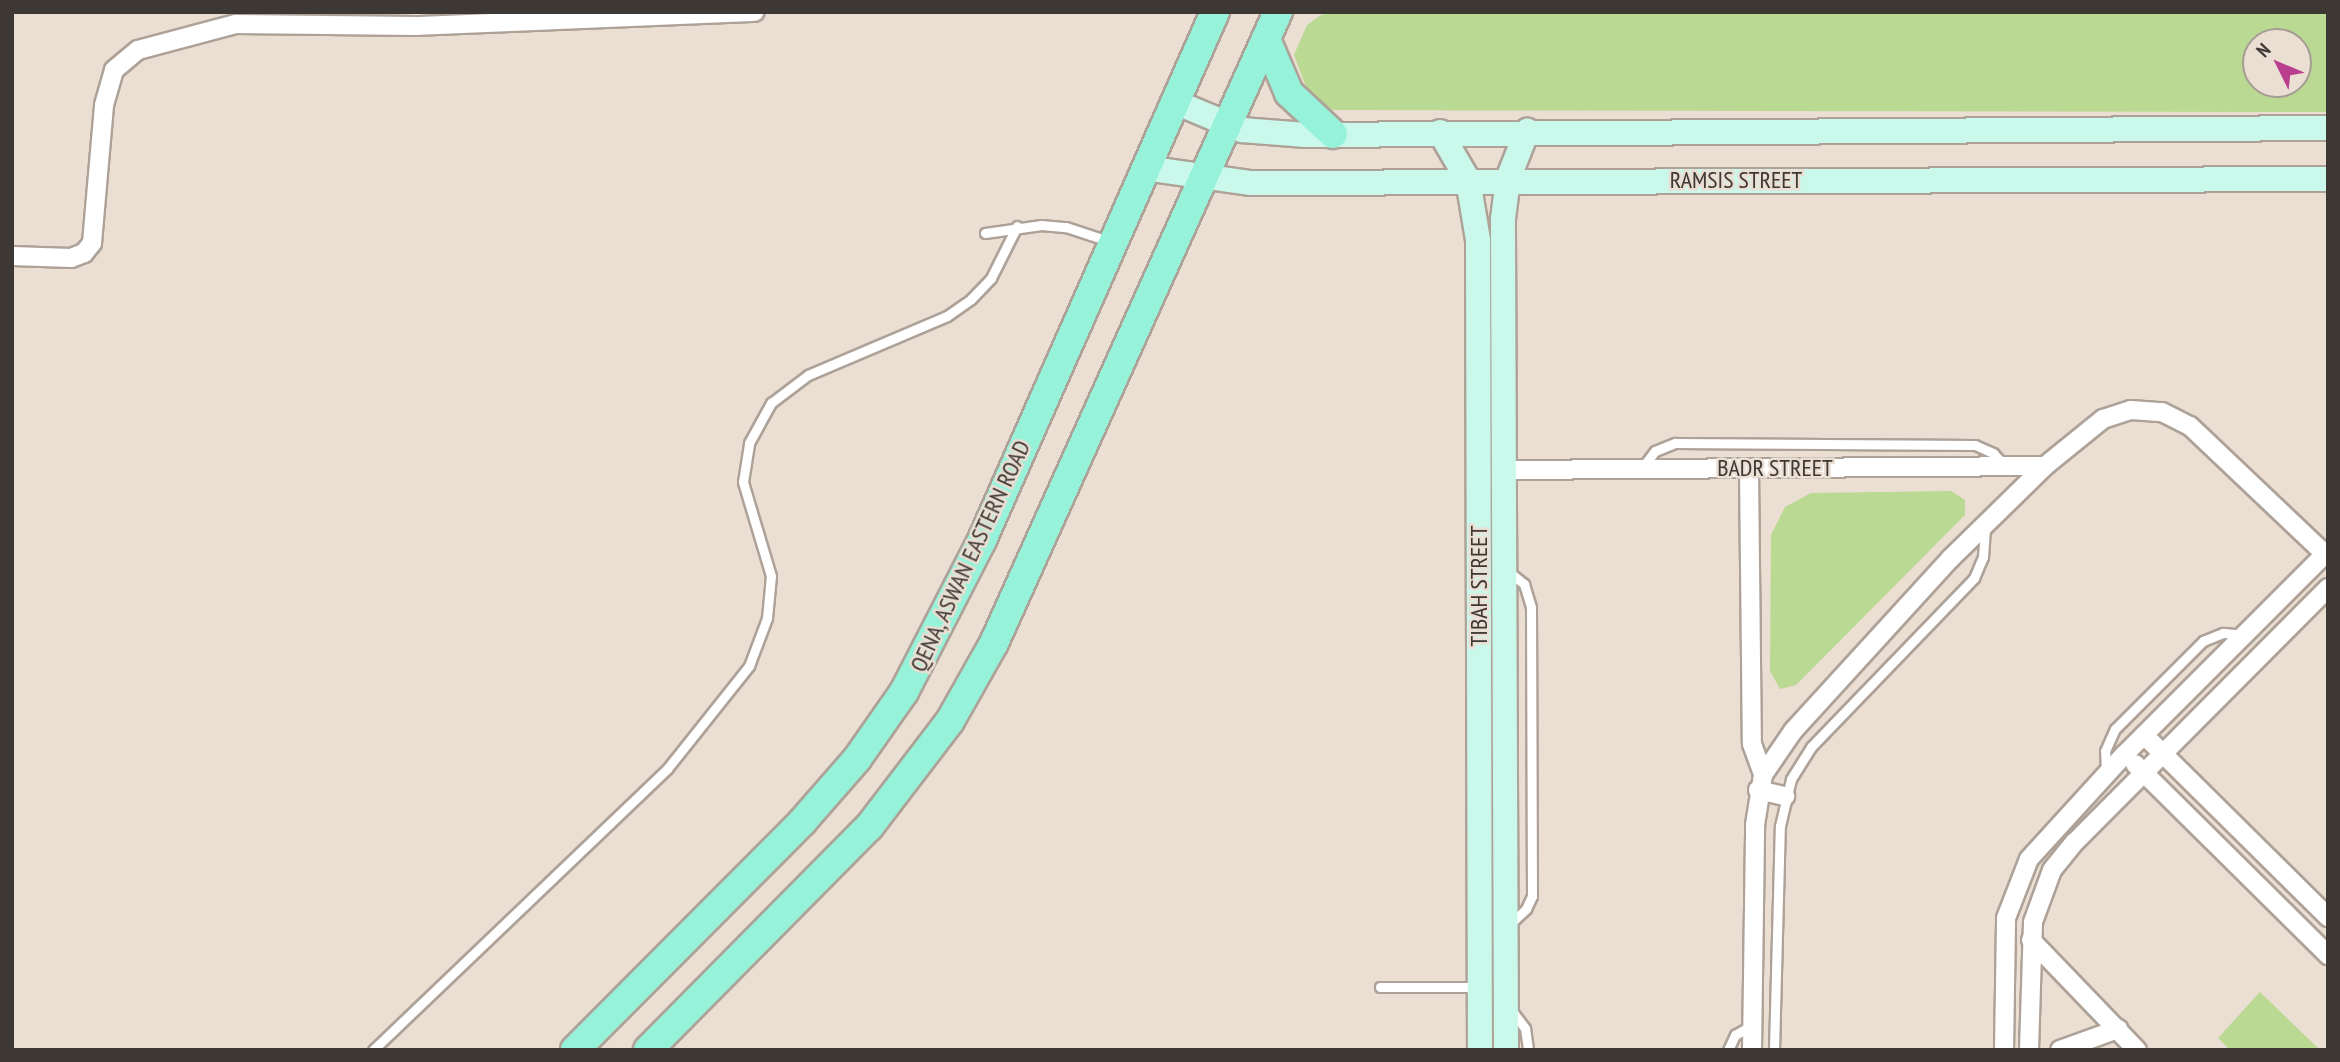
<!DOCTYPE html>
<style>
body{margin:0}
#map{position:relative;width:2340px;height:1062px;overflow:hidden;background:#ebded3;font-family:"PT Sans Narrow",sans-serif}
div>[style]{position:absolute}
.green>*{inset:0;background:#bad992}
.roads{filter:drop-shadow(2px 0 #aea298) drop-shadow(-2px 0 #aea298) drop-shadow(0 2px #aea298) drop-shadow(0 -2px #aea298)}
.service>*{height:9px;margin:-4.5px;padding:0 4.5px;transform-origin:4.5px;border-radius:4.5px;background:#fff}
.minor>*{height:18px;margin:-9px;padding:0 9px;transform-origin:9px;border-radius:9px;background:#fff}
.secondary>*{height:24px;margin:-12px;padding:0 12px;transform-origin:12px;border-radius:12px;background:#caf9ec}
.primary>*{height:28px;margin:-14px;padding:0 14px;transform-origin:14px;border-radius:14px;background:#96f2d9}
span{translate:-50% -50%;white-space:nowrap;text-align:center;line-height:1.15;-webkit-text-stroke:5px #ebded3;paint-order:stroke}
.street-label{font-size:24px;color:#3d3834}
.frame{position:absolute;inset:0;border:14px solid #3d3834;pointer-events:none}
.north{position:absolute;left:2242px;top:28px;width:70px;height:70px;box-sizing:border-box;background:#ebded3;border:2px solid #a59c93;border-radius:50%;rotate:313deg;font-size:19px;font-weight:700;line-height:28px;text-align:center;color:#3d3834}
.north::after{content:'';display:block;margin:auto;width:24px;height:32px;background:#ba3e8e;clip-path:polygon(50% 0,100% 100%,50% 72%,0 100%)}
</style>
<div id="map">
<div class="green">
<div style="clip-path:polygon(evenodd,1333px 12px,2328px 12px,2328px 112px,1331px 110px,1308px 92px,1294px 55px,1307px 25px,1321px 15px,1333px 12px,2256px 42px,2298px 42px,2298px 84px,2256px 84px,2256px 42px)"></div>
<div style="clip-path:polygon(1951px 491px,1965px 500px,1965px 515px,1796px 685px,1780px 689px,1770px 671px,1771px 535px,1785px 507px,1811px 493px)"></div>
<div style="clip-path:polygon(2260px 992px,2320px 1050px,2230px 1050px,2218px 1038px)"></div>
</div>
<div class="roads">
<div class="service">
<div style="left:985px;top:233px;width:57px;rotate:-8.1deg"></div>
<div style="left:1041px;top:225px;width:25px;rotate:5deg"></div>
<div style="left:1066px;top:227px;width:47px;rotate:18.4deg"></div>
<div style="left:1642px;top:468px;width:21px;rotate:-53deg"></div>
<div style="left:1655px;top:451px;width:22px;rotate:-22deg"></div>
<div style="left:1675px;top:443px;width:300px;rotate:0.4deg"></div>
<div style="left:1975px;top:445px;width:20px;rotate:24deg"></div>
<div style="left:1993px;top:453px;width:16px;rotate:47deg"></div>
<div style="left:1508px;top:571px;width:21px;rotate:39deg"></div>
<div style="left:1524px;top:584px;width:24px;rotate:73deg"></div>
<div style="left:1531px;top:607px;width:289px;rotate:89.8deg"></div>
<div style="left:1532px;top:896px;width:14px;rotate:115deg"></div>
<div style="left:1526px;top:909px;width:22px;rotate:137deg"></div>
<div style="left:2106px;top:774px;width:23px;rotate:-92deg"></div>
<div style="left:2105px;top:751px;width:24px;rotate:-66deg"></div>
<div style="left:2115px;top:729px;width:124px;rotate:-45deg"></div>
<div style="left:2203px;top:641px;width:22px;rotate:-22deg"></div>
<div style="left:2223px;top:633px;width:21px;rotate:5deg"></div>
<div style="left:1380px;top:987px;width:96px"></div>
<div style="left:1512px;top:1011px;width:21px;rotate:53deg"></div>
<div style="left:1525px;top:1028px;width:22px;rotate:82deg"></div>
<div style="left:373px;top:1050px;width:407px;rotate:-43.7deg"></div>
<div style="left:667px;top:769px;width:132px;rotate:-51.5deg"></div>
<div style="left:749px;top:666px;width:51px;rotate:-69.4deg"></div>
<div style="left:767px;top:618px;width:42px;rotate:-84.6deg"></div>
<div style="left:771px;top:576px;width:98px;rotate:-106.6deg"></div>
<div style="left:743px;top:482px;width:39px;rotate:-81deg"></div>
<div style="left:749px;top:443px;width:46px;rotate:-61.2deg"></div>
<div style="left:771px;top:403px;width:46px;rotate:-37.1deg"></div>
<div style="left:808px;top:375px;width:151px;rotate:-23deg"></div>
<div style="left:947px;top:316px;width:29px;rotate:-35deg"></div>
<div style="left:971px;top:299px;width:29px;rotate:-46deg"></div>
<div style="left:991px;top:278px;width:58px;rotate:-63.4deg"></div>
<div style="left:1728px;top:1050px;width:17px;rotate:-65deg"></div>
<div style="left:1735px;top:1035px;width:20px;rotate:-30deg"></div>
<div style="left:1774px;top:1050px;width:224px;rotate:-88.5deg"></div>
<div style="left:1780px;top:826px;width:48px;rotate:-76.8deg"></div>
<div style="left:1791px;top:779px;width:38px;rotate:-58deg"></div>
<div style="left:1811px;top:747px;width:235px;rotate:-46deg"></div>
<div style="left:1974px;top:578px;width:23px;rotate:-67deg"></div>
<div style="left:1983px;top:557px;width:32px;rotate:-86deg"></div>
</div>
<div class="minor">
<div style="left:12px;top:256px;width:59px;rotate:1.9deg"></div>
<div style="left:71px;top:258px;width:14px;rotate:-21deg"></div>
<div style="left:84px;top:253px;width:13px;rotate:-51deg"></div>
<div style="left:92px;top:243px;width:139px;rotate:-85deg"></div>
<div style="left:104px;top:105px;width:36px;rotate:-74deg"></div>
<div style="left:114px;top:70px;width:31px;rotate:-40deg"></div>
<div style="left:138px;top:50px;width:101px;rotate:-14.9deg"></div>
<div style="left:236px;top:24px;width:181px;rotate:0.6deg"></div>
<div style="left:417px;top:26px;width:338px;rotate:-2.4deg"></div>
<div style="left:1749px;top:469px;width:275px;rotate:89.4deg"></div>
<div style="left:1752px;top:744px;width:33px;rotate:70deg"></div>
<div style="left:1504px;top:470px;width:541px;rotate:-0.42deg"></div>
<div style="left:2144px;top:735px;width:259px;rotate:44.7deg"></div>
<div style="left:2135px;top:764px;width:272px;rotate:44.7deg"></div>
<div style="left:1758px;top:790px;width:28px;rotate:13deg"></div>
<div style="left:2031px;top:940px;width:153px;rotate:46.1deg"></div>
<div style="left:1752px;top:1050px;width:225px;rotate:-89.2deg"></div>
<div style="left:1755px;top:825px;width:51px;rotate:-80.9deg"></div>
<div style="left:1763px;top:775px;width:53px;rotate:-55.7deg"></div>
<div style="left:1793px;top:731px;width:233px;rotate:-47.6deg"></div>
<div style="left:1950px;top:559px;width:133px;rotate:-44.4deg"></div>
<div style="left:2045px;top:466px;width:75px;rotate:-39deg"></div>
<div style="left:2103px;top:419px;width:29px;rotate:-18deg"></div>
<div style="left:2131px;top:410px;width:31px;rotate:4deg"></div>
<div style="left:2162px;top:412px;width:31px;rotate:27deg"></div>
<div style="left:2190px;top:426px;width:186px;rotate:43.5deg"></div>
<div style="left:2004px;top:1050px;width:132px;rotate:-89.1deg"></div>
<div style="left:2006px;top:918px;width:63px;rotate:-68.7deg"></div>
<div style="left:2029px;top:859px;width:142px;rotate:-47.6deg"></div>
<div style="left:2125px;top:754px;width:287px;rotate:-45deg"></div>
<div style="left:2029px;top:1050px;width:128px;rotate:-88.2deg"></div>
<div style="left:2033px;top:922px;width:55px;rotate:-69.9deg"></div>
<div style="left:2052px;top:870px;width:36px;rotate:-51deg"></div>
<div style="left:2075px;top:842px;width:359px;rotate:-45.1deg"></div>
<div style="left:2060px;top:1050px;width:62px;rotate:-19.9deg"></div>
</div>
<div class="secondary">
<div style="left:1175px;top:102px;width:73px;rotate:22.7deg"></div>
<div style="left:1242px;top:130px;width:64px;rotate:4.5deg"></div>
<div style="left:1306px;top:135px;width:1022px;rotate:-0.39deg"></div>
<div style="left:1440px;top:132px;width:56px;rotate:59.7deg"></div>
<div style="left:1468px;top:180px;width:61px;rotate:80.5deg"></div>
<div style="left:1478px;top:240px;width:810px;rotate:89.86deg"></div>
<div style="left:1145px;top:168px;width:107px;rotate:8.1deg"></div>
<div style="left:1251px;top:183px;width:1077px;rotate:-0.21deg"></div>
<div style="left:1506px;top:1050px;width:831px;rotate:-90.21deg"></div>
<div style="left:1503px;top:219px;width:40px;rotate:-82.9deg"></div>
<div style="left:1508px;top:179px;width:52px;rotate:-68.4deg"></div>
</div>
<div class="primary">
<div style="left:1266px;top:39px;width:59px;rotate:66.9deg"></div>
<div style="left:1289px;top:93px;width:60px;rotate:43deg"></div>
<div style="left:575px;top:1050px;width:322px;rotate:-45.1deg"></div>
<div style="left:802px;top:822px;width:84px;rotate:-48.9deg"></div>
<div style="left:857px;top:759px;width:82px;rotate:-55deg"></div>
<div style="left:904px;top:692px;width:171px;rotate:-62.8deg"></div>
<div style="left:982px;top:540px;width:577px;rotate:-66.19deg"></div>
<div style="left:648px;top:1050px;width:314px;rotate:-45.3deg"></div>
<div style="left:869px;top:827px;width:133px;rotate:-52.6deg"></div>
<div style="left:950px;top:721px;width:90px;rotate:-60.6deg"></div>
<div style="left:994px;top:643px;width:692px;rotate:-65.77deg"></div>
</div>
</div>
<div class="street-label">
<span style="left:1736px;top:180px">RAMSIS STREET</span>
<span style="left:1775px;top:468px">BADR STREET</span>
<span style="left:970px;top:556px;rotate:-65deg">QENA, ASWAN EASTERN ROAD</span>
<span style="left:1479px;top:586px;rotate:-90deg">TIBAH STREET</span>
</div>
<div class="frame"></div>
<div class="north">N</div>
</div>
